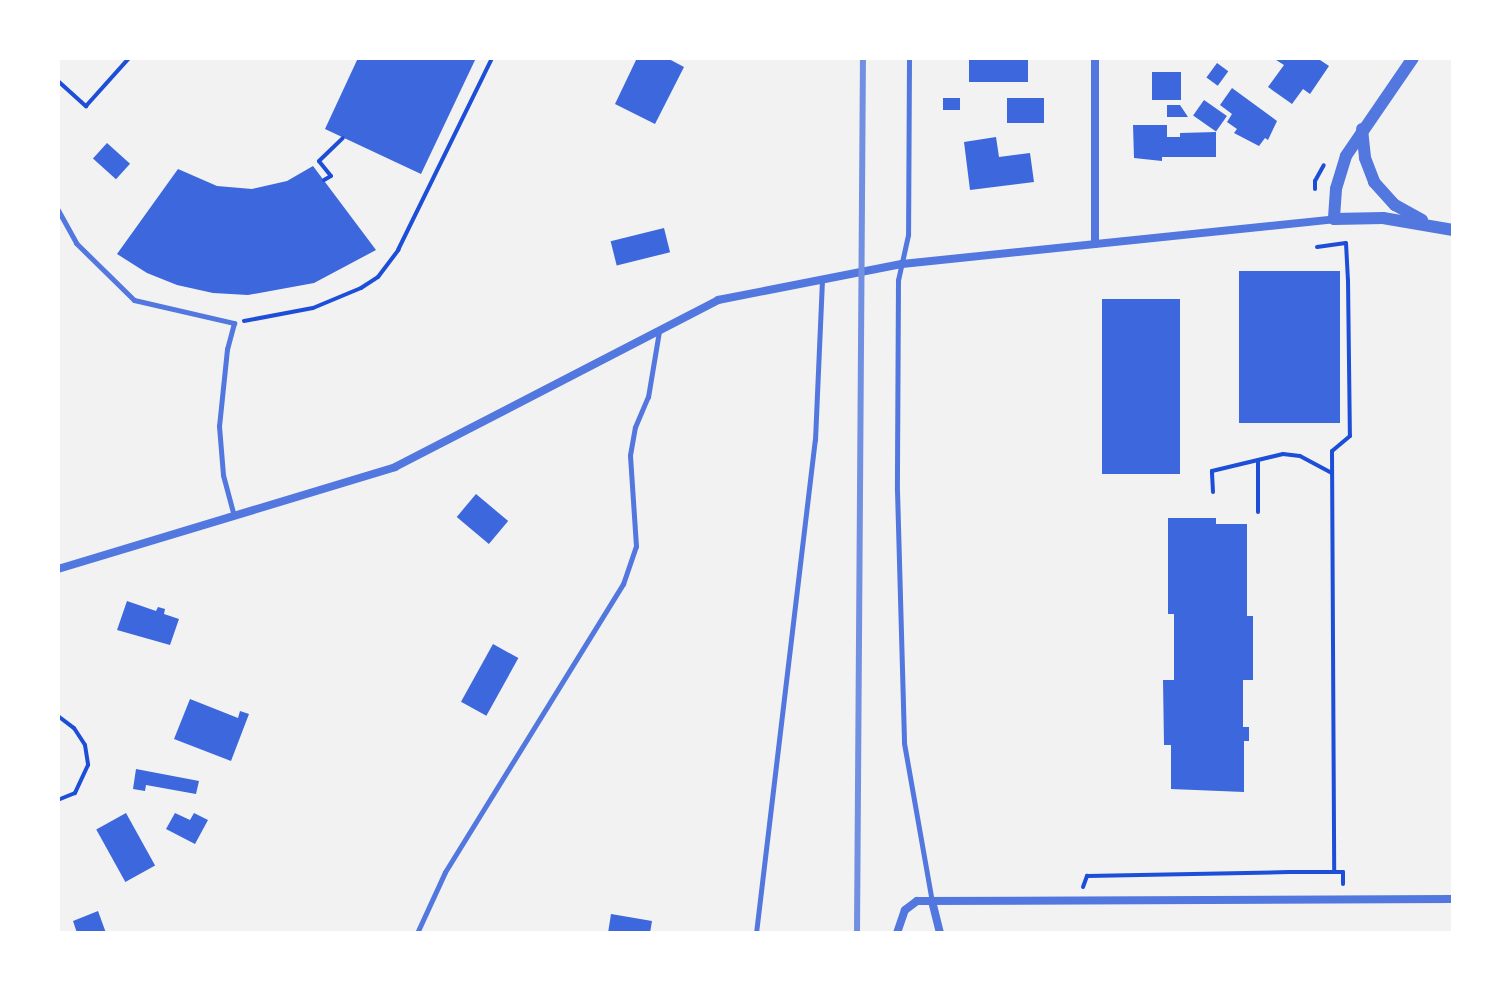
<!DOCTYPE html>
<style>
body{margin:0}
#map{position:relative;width:1511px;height:991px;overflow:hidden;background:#f2f2f2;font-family:Cabin,sans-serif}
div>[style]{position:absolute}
.building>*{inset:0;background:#3d67dc;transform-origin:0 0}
.path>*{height:4px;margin:-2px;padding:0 2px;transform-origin:2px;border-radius:2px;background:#1d4ed8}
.service>*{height:5px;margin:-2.5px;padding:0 2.5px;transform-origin:2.5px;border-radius:2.5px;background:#5277de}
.minor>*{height:8px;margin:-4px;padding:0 4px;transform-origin:4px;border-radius:4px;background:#5277de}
.tertiary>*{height:12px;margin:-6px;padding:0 6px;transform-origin:6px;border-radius:6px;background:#5277de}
.rail>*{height:6px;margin:-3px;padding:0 3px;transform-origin:3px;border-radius:3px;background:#7290e2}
span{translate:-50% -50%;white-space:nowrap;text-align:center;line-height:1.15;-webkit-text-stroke:8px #fff;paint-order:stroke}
.frame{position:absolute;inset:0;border:60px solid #fff;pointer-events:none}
</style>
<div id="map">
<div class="building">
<div style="clip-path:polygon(358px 58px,476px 58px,421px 174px,325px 129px)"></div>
<div style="clip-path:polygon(637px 58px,667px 58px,684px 67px,655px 124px,615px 104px)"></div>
<div style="left:969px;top:58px;width:59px;height:24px"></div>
<div style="clip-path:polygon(1273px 58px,1317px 58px,1329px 66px,1310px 94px,1303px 89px,1292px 104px,1268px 87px,1284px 65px)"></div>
<div style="left:1217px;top:63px;width:14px;height:18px;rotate:36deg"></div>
<div style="left:1152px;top:72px;width:29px;height:28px"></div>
<div style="clip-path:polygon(1232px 88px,1277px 121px,1268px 140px,1265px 138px,1259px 146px,1234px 133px,1237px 129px,1227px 122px,1232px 114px,1220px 105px)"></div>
<div style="left:943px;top:98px;width:17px;height:12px"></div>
<div style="left:1007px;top:98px;width:37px;height:25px"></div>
<div style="left:1204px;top:100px;width:28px;height:19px;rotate:35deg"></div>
<div style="clip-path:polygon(1167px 105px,1180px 105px,1188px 117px,1167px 117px)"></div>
<div style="clip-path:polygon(1133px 125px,1167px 125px,1167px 137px,1180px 137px,1180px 133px,1216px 132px,1216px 157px,1162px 157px,1162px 161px,1134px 158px)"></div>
<div style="clip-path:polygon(996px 137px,999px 157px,1030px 153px,1034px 182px,970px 190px,964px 142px)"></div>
<div style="left:107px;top:143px;width:31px;height:21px;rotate:42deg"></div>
<div style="clip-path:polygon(313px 166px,376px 250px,314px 283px,248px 295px,213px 293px,177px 285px,147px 273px,117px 254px,178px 169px,217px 186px,252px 189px,287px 181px)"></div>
<div style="left:664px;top:228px;width:25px;height:55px;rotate:76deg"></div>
<div style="left:1239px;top:271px;width:101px;height:152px"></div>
<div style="left:1180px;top:299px;width:175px;height:78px;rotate:90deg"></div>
<div style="left:476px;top:494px;width:42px;height:30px;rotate:40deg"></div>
<div style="clip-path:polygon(1168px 518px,1216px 518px,1216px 524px,1247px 524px,1247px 616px,1253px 616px,1253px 680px,1243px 680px,1243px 727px,1249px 727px,1249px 741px,1244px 741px,1244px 792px,1171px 789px,1171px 745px,1164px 745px,1163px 680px,1174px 680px,1174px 614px,1168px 614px)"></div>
<div style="clip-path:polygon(127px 601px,156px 611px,158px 607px,165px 609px,164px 614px,179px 619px,170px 645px,117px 630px)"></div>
<div style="left:493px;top:644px;width:29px;height:66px;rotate:29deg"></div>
<div style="clip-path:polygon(190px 699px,238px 718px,240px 711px,249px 714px,231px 761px,174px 739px)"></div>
<div style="clip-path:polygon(136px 769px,199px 781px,196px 794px,146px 785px,145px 791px,133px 789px)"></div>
<div style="left:126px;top:813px;width:60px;height:34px;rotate:61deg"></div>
<div style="clip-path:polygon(175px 813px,190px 820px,194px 813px,208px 820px,195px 844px,166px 829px)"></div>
<div style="clip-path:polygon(98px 911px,106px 933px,77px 933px,73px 921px)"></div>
<div style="clip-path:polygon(611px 914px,652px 921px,650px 933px,608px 933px)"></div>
</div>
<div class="path">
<div style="left:58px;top:81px;width:38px;rotate:42deg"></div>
<div style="left:86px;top:106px;width:64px;rotate:-48.1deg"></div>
<div style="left:324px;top:180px;width:8px;rotate:-30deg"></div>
<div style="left:331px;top:176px;width:19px;rotate:-129deg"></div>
<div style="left:319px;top:161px;width:33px;rotate:-44deg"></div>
<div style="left:1315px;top:189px;width:8px;rotate:-90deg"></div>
<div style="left:1315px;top:181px;width:18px;rotate:-61deg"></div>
<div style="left:1317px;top:247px;width:29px;rotate:-8deg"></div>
<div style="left:1346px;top:243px;width:37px;rotate:87deg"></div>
<div style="left:1348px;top:280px;width:156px;rotate:89.3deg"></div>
<div style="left:1350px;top:436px;width:23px;rotate:140deg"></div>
<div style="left:1332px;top:451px;width:421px;rotate:89.7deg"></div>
<div style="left:244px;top:321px;width:70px;rotate:-10.7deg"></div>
<div style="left:313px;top:308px;width:52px;rotate:-22.6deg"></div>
<div style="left:361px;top:288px;width:20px;rotate:-33deg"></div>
<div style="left:378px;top:277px;width:34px;rotate:-53deg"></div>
<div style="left:398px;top:250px;width:214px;rotate:-63.9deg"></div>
<div style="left:1213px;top:492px;width:21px;rotate:-93deg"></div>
<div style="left:1212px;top:471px;width:73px;rotate:-13.5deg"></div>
<div style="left:1283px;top:454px;width:17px;rotate:7deg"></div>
<div style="left:1300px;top:456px;width:36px;rotate:28deg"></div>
<div style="left:1258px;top:512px;width:52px;rotate:-90deg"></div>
<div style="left:58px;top:716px;width:20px;rotate:37deg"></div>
<div style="left:74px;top:728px;width:20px;rotate:57deg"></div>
<div style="left:85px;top:745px;width:20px;rotate:81deg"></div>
<div style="left:88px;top:765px;width:31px;rotate:115deg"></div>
<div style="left:75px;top:793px;width:18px;rotate:158deg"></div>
<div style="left:1083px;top:887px;width:12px;rotate:-70deg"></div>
<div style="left:1087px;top:876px;width:202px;rotate:-1.1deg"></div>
<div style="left:1289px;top:872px;width:54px"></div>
<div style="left:1343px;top:872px;width:12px;rotate:90deg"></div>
</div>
<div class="service">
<div style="left:909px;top:58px;width:177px;rotate:90.3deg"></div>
<div style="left:908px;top:235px;width:46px;rotate:102.5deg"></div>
<div style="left:898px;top:280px;width:210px;rotate:90.3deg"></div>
<div style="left:897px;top:490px;width:253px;rotate:88.4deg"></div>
<div style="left:904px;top:743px;width:160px;rotate:80deg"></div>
<div style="left:58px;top:210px;width:38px;rotate:61deg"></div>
<div style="left:76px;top:243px;width:81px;rotate:44.5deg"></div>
<div style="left:134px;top:300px;width:103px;rotate:13deg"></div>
<div style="left:234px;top:323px;width:27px;rotate:105deg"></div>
<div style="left:227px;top:349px;width:77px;rotate:95.9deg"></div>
<div style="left:219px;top:426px;width:49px;rotate:85.3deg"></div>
<div style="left:223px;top:475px;width:39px;rotate:75deg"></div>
<div style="left:417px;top:933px;width:67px;rotate:-65.3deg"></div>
<div style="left:445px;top:872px;width:339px;rotate:-58.3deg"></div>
<div style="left:623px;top:584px;width:40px;rotate:-71.1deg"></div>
<div style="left:636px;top:546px;width:91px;rotate:-93.8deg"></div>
<div style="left:630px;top:455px;width:28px;rotate:-80deg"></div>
<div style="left:635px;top:427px;width:33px;rotate:-67deg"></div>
<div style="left:648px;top:397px;width:67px;rotate:-80.5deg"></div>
<div style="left:756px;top:933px;width:497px;rotate:-83.2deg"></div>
<div style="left:815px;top:440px;width:162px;rotate:-87.5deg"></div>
</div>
<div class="minor">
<div style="left:1095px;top:58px;width:186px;rotate:90deg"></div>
<div style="left:58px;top:569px;width:352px;rotate:-16.8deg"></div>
<div style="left:395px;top:467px;width:364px;rotate:-27.3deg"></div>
<div style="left:718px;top:300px;width:187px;rotate:-11.1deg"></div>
<div style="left:902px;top:264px;width:434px;rotate:-5.9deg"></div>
<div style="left:932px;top:901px;width:33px;rotate:76deg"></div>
<div style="left:897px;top:933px;width:24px;rotate:-71deg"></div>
<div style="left:905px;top:910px;width:15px;rotate:-37deg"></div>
<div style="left:917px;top:901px;width:536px;rotate:-0.21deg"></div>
</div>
<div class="tertiary">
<div style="left:1413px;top:58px;width:119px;rotate:124.4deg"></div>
<div style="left:1346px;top:156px;width:34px;rotate:107deg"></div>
<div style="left:1336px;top:189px;width:30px;rotate:94deg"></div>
<div style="left:1334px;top:219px;width:49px;rotate:-1.2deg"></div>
<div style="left:1383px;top:218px;width:71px;rotate:9.7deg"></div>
<div style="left:1362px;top:129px;width:29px;rotate:84deg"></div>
<div style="left:1365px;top:158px;width:26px;rotate:69deg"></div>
<div style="left:1374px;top:182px;width:31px;rotate:48deg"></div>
<div style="left:1395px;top:205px;width:31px;rotate:29deg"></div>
</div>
<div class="rail">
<div style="left:857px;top:933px;width:875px;rotate:-89.61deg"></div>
</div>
<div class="frame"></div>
</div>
